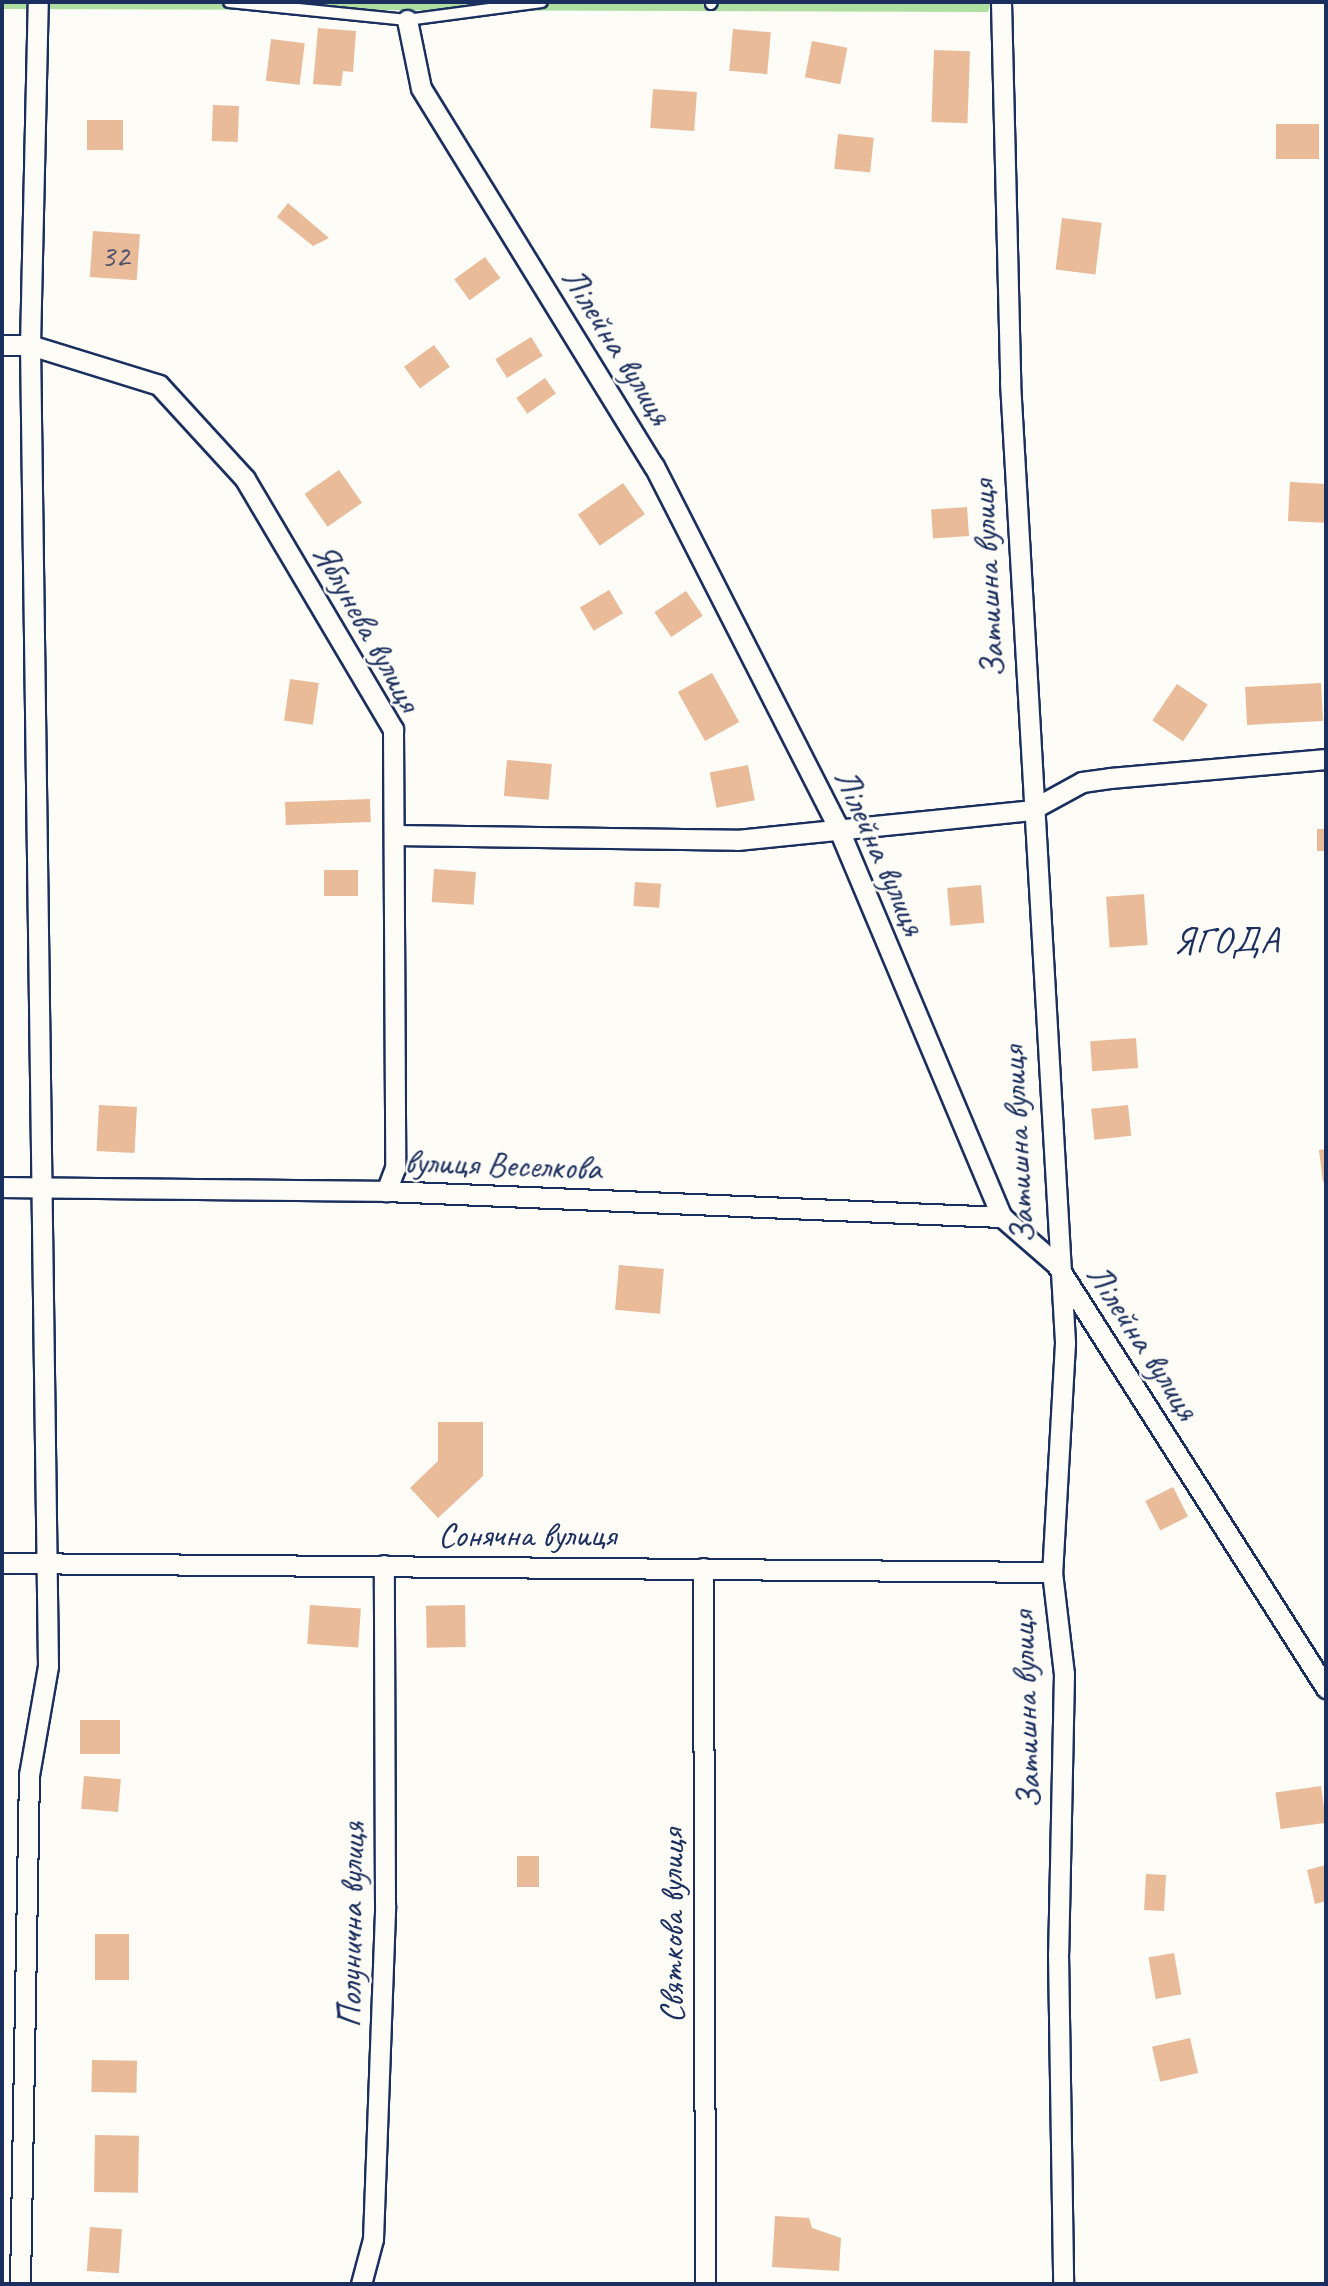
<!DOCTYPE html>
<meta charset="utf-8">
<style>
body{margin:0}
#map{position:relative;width:1328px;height:2286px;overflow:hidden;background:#fdfcf7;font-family:Caveat,sans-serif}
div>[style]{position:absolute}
.green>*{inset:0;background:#aedfa0}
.building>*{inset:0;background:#e9bb99;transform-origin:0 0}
.roads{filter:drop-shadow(2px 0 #1b2f5e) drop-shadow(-2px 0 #1b2f5e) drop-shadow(0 2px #1b2f5e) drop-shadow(0 -2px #1b2f5e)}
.lane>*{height:10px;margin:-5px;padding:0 5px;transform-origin:5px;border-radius:5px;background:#fdfcf7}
.street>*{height:19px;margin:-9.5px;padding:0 9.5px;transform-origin:9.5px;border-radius:9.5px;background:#fdfcf7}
span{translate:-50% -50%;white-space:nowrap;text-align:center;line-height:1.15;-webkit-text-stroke:5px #fdfcf7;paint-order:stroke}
.number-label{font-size:32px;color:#4e526d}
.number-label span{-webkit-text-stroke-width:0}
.street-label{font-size:35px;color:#1b2f5e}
.neighbourhood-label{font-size:37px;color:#1b2f5e;letter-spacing:2px}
.frame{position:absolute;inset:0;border:4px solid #1b2f5e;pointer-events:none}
</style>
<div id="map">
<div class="green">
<div style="clip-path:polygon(2px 2px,991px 2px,988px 12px,2px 9px)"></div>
</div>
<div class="building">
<div style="clip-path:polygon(318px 28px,356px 31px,353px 72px,343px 71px,341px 86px,313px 84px)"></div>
<div style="left:733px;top:29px;width:38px;height:42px;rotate:5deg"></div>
<div style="left:271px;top:39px;width:34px;height:42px;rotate:7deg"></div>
<div style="left:812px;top:41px;width:36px;height:37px;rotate:11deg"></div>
<div style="left:934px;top:50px;width:36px;height:72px;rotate:2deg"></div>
<div style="left:653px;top:89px;width:44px;height:39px;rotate:4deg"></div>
<div style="left:213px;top:105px;width:26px;height:36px;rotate:2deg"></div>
<div style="left:87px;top:120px;width:36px;height:30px"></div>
<div style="left:1276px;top:124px;width:43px;height:35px"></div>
<div style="left:838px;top:134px;width:36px;height:35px;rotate:6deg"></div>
<div style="clip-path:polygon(288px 203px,329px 238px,313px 246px,277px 217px)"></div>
<div style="left:1062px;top:218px;width:40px;height:52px;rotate:7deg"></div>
<div style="left:93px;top:231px;width:47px;height:46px;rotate:4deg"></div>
<div style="left:485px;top:257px;width:26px;height:38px;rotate:54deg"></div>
<div style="left:531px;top:337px;width:22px;height:42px;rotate:58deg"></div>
<div style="left:434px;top:345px;width:27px;height:37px;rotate:54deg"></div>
<div style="left:545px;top:378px;width:19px;height:35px;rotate:55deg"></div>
<div style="left:339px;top:470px;width:40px;height:42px;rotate:55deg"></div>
<div style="left:1290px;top:482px;width:36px;height:39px;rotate:3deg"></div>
<div style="left:623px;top:483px;width:38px;height:55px;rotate:55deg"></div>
<div style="left:967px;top:507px;width:29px;height:36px;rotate:86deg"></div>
<div style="left:609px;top:590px;width:27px;height:34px;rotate:59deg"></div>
<div style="left:686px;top:591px;width:30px;height:38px;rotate:56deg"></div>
<div style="left:712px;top:673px;width:56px;height:39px;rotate:61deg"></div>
<div style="left:290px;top:679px;width:29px;height:42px;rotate:8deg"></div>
<div style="left:1321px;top:683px;width:38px;height:76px;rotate:87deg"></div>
<div style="left:1177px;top:684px;width:37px;height:44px;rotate:34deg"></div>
<div style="left:507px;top:760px;width:45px;height:36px;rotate:5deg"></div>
<div style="left:748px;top:765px;width:36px;height:39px;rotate:79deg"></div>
<div style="left:370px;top:799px;width:23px;height:85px;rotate:88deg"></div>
<div style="left:1317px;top:829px;width:9px;height:22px"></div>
<div style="left:434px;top:869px;width:42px;height:33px;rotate:4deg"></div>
<div style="left:324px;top:870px;width:34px;height:26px"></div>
<div style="left:635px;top:882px;width:26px;height:24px;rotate:4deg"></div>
<div style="left:981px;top:885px;width:38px;height:34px;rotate:85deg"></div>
<div style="left:1144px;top:894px;width:51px;height:38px;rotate:86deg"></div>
<div style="left:1136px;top:1038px;width:30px;height:46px;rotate:86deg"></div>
<div style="left:99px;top:1105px;width:38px;height:46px;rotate:3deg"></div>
<div style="left:1128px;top:1105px;width:31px;height:37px;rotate:84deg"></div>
<div style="clip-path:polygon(1326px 1149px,1326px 1182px,1323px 1182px,1319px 1150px)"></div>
<div style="left:619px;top:1265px;width:45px;height:45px;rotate:5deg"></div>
<div style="clip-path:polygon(438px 1422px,483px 1422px,483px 1476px,438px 1518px,410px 1488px,438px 1461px)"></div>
<div style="left:1173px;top:1487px;width:33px;height:31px;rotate:63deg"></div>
<div style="left:310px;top:1605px;width:51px;height:39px;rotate:4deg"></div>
<div style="left:465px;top:1605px;width:42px;height:39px;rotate:89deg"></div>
<div style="left:80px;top:1720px;width:40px;height:34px"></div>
<div style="left:84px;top:1776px;width:37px;height:33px;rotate:5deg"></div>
<div style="left:1321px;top:1786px;width:37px;height:46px;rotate:82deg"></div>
<div style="left:517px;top:1856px;width:22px;height:31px"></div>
<div style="clip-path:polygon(1326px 1865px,1326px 1901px,1315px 1904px,1307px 1870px)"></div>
<div style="left:1146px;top:1874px;width:20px;height:36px;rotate:3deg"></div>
<div style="left:95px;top:1934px;width:34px;height:46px"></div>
<div style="left:1174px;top:1953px;width:42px;height:26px;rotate:80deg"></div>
<div style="left:1190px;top:2038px;width:36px;height:39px;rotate:77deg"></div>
<div style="left:92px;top:2060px;width:45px;height:32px;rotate:1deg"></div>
<div style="left:95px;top:2135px;width:44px;height:57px;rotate:1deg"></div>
<div style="clip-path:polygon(775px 2216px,809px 2218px,812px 2228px,841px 2238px,839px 2271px,772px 2267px)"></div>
<div style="left:90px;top:2227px;width:32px;height:44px;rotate:4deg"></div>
</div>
<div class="roads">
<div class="lane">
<div style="left:229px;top:2px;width:179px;rotate:5.8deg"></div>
<div style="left:407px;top:20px;width:136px;rotate:-7.6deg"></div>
<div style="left:711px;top:4px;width:2px;rotate:-63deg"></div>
</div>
<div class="street">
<div style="left:1001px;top:2px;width:380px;rotate:88.6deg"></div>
<div style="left:1010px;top:382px;width:963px;rotate:86.72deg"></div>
<div style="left:1065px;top:1343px;width:229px;rotate:93.2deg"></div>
<div style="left:1052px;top:1572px;width:103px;rotate:83.3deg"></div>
<div style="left:1064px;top:1674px;width:279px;rotate:91.2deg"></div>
<div style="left:1058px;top:1953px;width:331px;rotate:89.1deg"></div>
<div style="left:407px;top:20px;width:69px;rotate:78.4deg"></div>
<div style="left:421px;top:88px;width:444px;rotate:58.4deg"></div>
<div style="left:654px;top:466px;width:403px;rotate:63deg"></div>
<div style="left:837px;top:825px;width:425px;rotate:67.2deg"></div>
<div style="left:1002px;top:1217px;width:72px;rotate:41deg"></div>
<div style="left:1056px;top:1264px;width:503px;rotate:57.51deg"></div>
<div style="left:2px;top:345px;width:28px"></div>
<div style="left:30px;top:345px;width:135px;rotate:17.2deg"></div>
<div style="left:159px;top:385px;width:127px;rotate:47.5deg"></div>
<div style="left:245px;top:479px;width:291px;rotate:59.4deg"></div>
<div style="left:393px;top:729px;width:439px;rotate:89.7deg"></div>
<div style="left:395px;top:1168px;width:25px;rotate:111deg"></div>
<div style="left:394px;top:835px;width:343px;rotate:0.8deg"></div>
<div style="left:737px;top:840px;width:296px;rotate:-5.8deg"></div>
<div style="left:1031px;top:810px;width:58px;rotate:-28.8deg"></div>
<div style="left:1082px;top:782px;width:28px;rotate:-8deg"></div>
<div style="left:1110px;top:778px;width:217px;rotate:-5deg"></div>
<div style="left:2px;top:1187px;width:384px;rotate:0.6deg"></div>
<div style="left:386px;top:1191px;width:617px;rotate:2.42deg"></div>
<div style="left:2px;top:1563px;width:1050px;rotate:0.49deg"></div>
<div style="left:703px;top:1568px;width:716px;rotate:89.84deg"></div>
<div style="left:20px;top:2284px;width:509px;rotate:-88.99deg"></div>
<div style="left:29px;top:1775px;width:111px;rotate:-80.1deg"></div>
<div style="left:48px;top:1666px;width:1321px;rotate:-90.78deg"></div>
<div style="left:30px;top:345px;width:343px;rotate:-88.7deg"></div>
<div style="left:361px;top:2284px;width:47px;rotate:-75.1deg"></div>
<div style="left:373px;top:2239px;width:334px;rotate:-87.9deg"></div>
<div style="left:385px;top:1905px;width:340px;rotate:-90.2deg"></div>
</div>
</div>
<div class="number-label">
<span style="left:115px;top:256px">32</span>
</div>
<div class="street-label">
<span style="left:617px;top:346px;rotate:58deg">Лілейна вулиця</span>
<span style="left:988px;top:579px;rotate:-93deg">Затишна вулиця</span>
<span style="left:367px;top:627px;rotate:61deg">Яблунева вулиця</span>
<span style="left:880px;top:852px;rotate:66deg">Лілейна вулиця</span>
<span style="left:1018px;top:1145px;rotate:-93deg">Затишна вулиця</span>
<span style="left:503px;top:1165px;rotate:2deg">вулиця Веселкова</span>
<span style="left:1143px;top:1342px;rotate:57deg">Лілейна вулиця</span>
<span style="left:527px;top:1535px">Сонячна вулиця</span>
<span style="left:1026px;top:1710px;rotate:-92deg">Затишна вулиця</span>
<span style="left:351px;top:1925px;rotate:-89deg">Полунична вулиця</span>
<span style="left:672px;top:1926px;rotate:-90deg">Святкова вулиця</span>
</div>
<div class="neighbourhood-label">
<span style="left:1227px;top:940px">ЯГОДА</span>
</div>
<div class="frame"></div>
</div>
